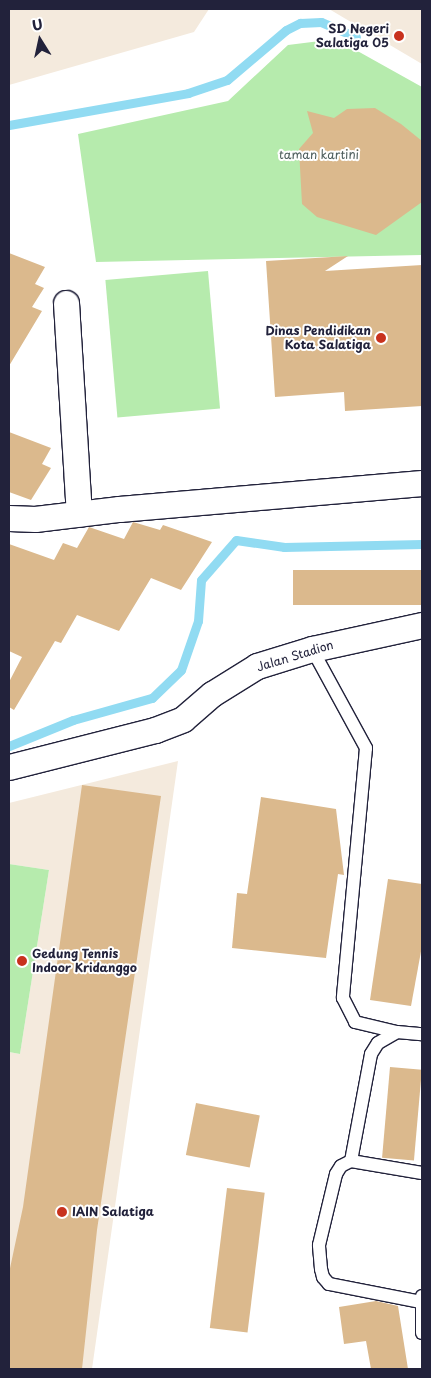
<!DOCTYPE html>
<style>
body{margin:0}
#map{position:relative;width:431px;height:1378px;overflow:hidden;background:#fff;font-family:"Playpen Sans",sans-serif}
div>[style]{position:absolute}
.built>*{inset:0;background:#f4eadd}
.green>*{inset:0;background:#b6ebad;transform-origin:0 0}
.stream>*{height:9px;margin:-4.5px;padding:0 4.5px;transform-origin:4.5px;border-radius:4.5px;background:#91dbf2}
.building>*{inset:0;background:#dbb98d;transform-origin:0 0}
.roads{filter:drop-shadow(1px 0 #22223b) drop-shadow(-1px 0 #22223b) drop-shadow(0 1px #22223b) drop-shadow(0 -1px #22223b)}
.lane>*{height:12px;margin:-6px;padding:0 6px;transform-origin:6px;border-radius:6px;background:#fff}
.street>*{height:25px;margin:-12.5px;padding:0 12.5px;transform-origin:12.5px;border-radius:12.5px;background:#fff}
.dots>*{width:14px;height:14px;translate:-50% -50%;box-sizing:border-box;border:2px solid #fff;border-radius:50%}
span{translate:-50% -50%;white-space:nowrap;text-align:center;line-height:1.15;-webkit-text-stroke:4px #fff;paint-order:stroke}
.poi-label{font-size:12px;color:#22223b;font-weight:700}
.right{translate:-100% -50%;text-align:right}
.left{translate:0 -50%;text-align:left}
.park-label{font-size:12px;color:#4e5e5d}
.street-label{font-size:12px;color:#22223b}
.frame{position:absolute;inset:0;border:10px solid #22223b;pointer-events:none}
.north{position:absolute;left:15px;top:15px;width:50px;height:50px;-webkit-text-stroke:4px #fff;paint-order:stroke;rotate:350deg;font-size:14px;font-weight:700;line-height:20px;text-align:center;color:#22223b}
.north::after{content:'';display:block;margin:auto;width:18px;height:22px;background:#22223b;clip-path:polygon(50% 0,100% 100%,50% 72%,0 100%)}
</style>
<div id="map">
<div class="built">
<div style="clip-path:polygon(9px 9px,209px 9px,194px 32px,9px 85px)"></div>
<div style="clip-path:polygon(329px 9px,422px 9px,422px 64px)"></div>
<div style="clip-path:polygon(178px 761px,92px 1369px,9px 1369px,9px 1052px,20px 1054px,49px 870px,9px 864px,9px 803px)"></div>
</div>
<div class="green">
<div style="clip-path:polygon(336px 39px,422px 87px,422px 255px,96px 262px,78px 134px,228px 101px,288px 45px)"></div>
<div style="left:208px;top:271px;width:138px;height:103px;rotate:85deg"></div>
<div style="clip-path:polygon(9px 864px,49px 870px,20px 1054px,9px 1052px)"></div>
</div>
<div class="stream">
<div style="left:9px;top:125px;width:182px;rotate:-10.1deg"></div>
<div style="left:188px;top:93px;width:41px;rotate:-18.4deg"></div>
<div style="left:227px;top:80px;width:77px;rotate:-40.3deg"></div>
<div style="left:286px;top:30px;width:16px;rotate:-27deg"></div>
<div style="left:300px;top:23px;width:21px;rotate:-3deg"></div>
<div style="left:321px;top:22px;width:38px;rotate:23deg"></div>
<div style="left:9px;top:746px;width:69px;rotate:-22.1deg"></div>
<div style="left:73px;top:720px;width:82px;rotate:-15.6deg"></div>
<div style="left:152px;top:698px;width:40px;rotate:-44deg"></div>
<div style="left:181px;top:670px;width:52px;rotate:-70.9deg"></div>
<div style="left:198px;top:621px;width:41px;rotate:-85.8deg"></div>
<div style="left:201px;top:580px;width:53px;rotate:-48.8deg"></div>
<div style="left:236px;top:540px;width:49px;rotate:8.3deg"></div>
<div style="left:284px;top:547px;width:138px;rotate:-1.2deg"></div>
</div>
<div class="building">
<div style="clip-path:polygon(375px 108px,401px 124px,422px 141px,422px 202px,376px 235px,317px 217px,302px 204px,299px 149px,313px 133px,307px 111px,334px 118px,347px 109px)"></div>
<div style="clip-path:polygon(9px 253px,45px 267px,35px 284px,44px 288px,32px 307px,42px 311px,9px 366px)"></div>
<div style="clip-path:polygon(348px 256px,325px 271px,422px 265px,422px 406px,345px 411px,344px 392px,275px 397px,266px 261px)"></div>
<div style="clip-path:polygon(9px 432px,51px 448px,42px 464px,51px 468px,31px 500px,9px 492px)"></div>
<div style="clip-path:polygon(133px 522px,160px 530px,163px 525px,212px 542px,181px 590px,151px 578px,119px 631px,77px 615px,61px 643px,55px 641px,14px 710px,9px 707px,9px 682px,22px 657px,9px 651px,9px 544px,54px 560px,63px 543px,77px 548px,89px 527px,124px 539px)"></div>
<div style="left:422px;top:570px;width:35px;height:129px;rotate:90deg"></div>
<div style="clip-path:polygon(82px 785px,161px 796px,97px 1230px,82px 1369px,9px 1369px,9px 1273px,23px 1207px)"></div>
<div style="clip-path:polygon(261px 797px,336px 809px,344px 875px,338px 874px,326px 958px,232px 948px,237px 893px,247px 894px)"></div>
<div style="clip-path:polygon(388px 879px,422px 884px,422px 946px,411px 1006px,370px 1000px)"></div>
<div style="left:390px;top:1067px;width:32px;height:91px;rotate:5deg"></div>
<div style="left:196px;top:1103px;width:65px;height:53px;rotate:11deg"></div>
<div style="left:227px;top:1188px;width:38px;height:141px;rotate:7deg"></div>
<div style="clip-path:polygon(376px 1301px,398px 1306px,408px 1369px,371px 1369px,366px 1341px,344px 1344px,339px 1307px)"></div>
</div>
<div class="roads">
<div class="lane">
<div style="left:312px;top:649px;width:113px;rotate:61.4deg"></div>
<div style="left:366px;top:748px;width:251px;rotate:95.3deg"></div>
<div style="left:343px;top:998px;width:27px;rotate:63deg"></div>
<div style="left:355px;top:1022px;width:43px;rotate:13.4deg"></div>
<div style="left:397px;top:1032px;width:25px;rotate:5deg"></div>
<div style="left:351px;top:1161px;width:109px;rotate:-79.4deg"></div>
<div style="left:371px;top:1054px;width:13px;rotate:-58deg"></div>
<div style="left:378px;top:1043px;width:22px;rotate:-30deg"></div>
<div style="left:422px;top:1296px;width:37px;rotate:90deg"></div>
<div style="left:421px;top:1302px;width:94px;rotate:-168.9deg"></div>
<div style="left:329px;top:1284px;width:9px;rotate:-131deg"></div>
<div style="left:323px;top:1277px;width:8px;rotate:-104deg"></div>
<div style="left:321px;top:1269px;width:24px;rotate:-95deg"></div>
<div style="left:319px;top:1245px;width:73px;rotate:-76.5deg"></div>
<div style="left:336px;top:1174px;width:9px;rotate:-58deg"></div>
<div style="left:341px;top:1166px;width:11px;rotate:-27deg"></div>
<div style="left:351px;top:1161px;width:72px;rotate:9.6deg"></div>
</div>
<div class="street">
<div style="left:66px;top:303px;width:211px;rotate:86.5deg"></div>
<div style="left:9px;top:518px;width:26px;rotate:2deg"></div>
<div style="left:35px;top:519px;width:85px;rotate:-6.8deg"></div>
<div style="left:119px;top:509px;width:304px;rotate:-4.9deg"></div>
<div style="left:9px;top:767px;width:151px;rotate:-14.2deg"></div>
<div style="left:155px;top:730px;width:30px;rotate:-21deg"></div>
<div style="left:183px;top:719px;width:38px;rotate:-41deg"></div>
<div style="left:212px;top:694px;width:53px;rotate:-31.9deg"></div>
<div style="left:257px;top:666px;width:58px;rotate:-17.2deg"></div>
<div style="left:312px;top:649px;width:113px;rotate:-12.3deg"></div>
</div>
</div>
<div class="dots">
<div style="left:399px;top:36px;background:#c8321e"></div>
<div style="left:381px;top:338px;background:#c8321e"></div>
<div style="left:22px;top:961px;background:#c8321e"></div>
<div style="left:62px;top:1212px;background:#c8321e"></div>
</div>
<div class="poi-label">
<span class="right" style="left:389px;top:36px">SD Negeri<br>Salatiga 05</span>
<span class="right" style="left:371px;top:338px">Dinas Pendidikan<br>Kota Salatiga</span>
<span class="left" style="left:32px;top:961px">Gedung Tennis<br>Indoor Kridanggo</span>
<span class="left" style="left:72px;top:1212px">IAIN Salatiga</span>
</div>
<div class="park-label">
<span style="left:319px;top:155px">taman kartini</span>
</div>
<div class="street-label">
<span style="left:295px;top:656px;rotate:-17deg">Jalan Stadion</span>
</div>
<div class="frame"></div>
<div class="north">U</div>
</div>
